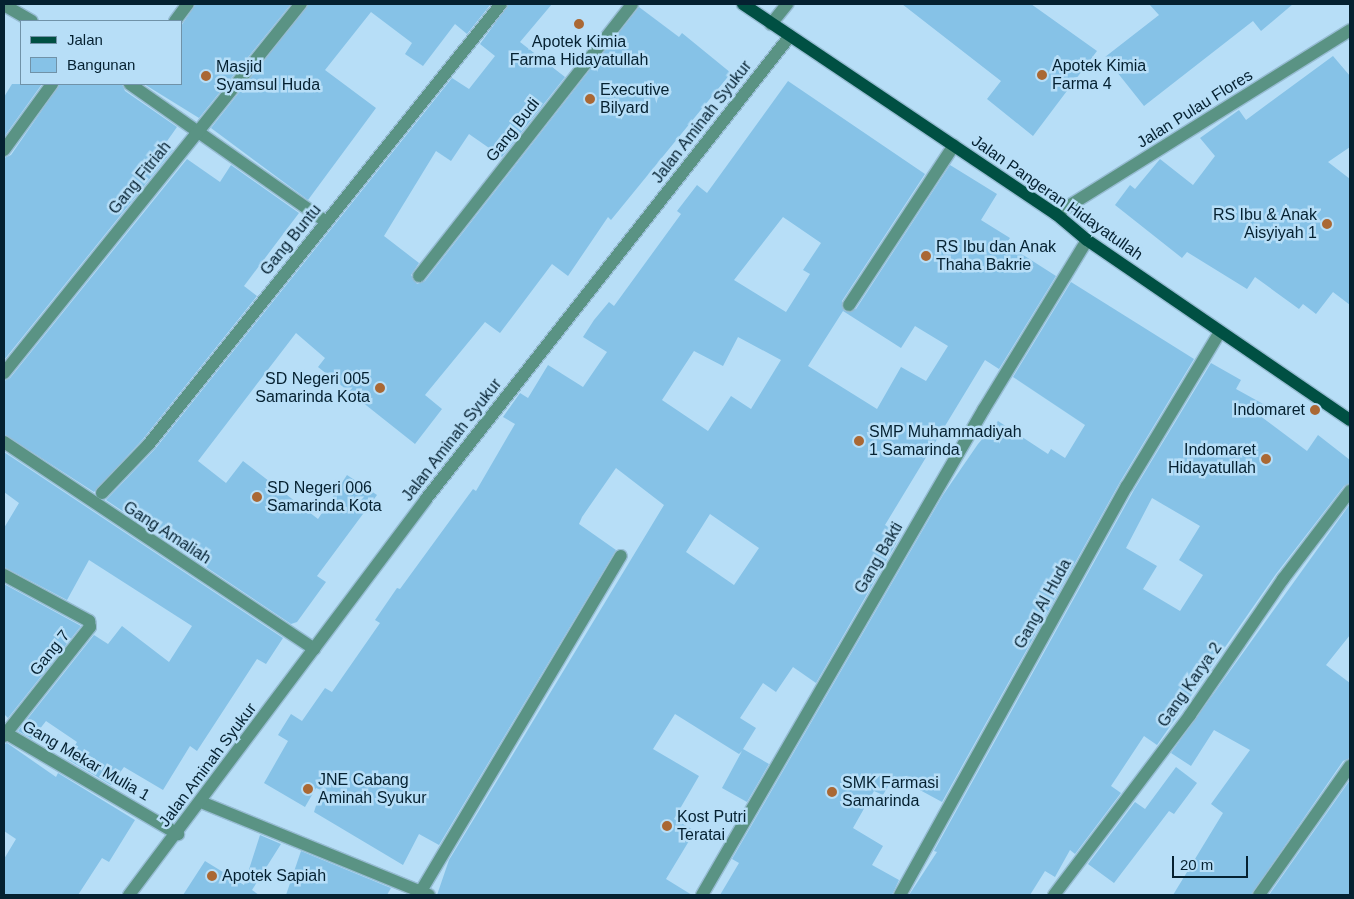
<!DOCTYPE html>
<style>
body{margin:0}
#map{position:relative;width:1354px;height:899px;overflow:hidden;background:#b7def7;font-family:Helvetica,sans-serif}
div>[style]{position:absolute}
.building>*{inset:0;background:#86c2e7}
.roads{filter:drop-shadow(1px 0 #97bcd3) drop-shadow(-1px 0 #97bcd3) drop-shadow(0 1px #97bcd3) drop-shadow(0 -1px #97bcd3)}
.minor>*{height:12px;margin:-6px;padding:0 6px;transform-origin:6px;border-radius:6px;background:#5a9384}
.major>*{height:12px;margin:-6px;padding:0 6px;transform-origin:6px;border-radius:6px;background:#005043}
.dots>*{width:14px;height:14px;translate:-50% -50%;box-sizing:border-box;border:2px solid #b7def7;border-radius:50%}
span{translate:-50% -50%;white-space:nowrap;text-align:center;line-height:1.15;-webkit-text-stroke:5px #b7def7;paint-order:stroke}
.poi-label{font-size:16px;color:#052131}
.left{translate:0 -50%;text-align:left}
.right{translate:-100% -50%;text-align:right}
.street-label{font-size:16px;color:#052131}
.frame{position:absolute;inset:0;border:5px solid #052131;pointer-events:none}
.legend{position:absolute;left:20px;top:20px;width:162px;height:65px;box-sizing:border-box;background:#b7def7;border:1px solid #7092a8;margin:0;padding:6px 9px;list-style:none;font-size:15px;color:#052131}
.legend li{display:flex;align-items:center;gap:10px;height:25px}
.legend b{width:25px;border:1px solid #7092a8}
.scale{position:absolute;left:1172px;top:856px;width:76px;height:22px;box-sizing:border-box;border:2px solid #052131;border-top:0;padding-left:6px;font-size:15px;line-height:18px;white-space:nowrap;color:#052131;-webkit-text-stroke:4px #b7def7;paint-order:stroke}
</style>
<div id="map">
<div class="building">
<div style="clip-path:polygon(196px 4px,291px 4px,199px 118px,144px 84px,181px 84px,181px 26px)"></div>
<div style="clip-path:polygon(309px 4px,491px 4px,467px 34px,455px 24px,423px 66px,405px 54px,412px 43px,371px 12px,325px 70px,376px 108px,308px 200px,211px 128px)"></div>
<div style="clip-path:polygon(509px 4px,552px 4px,520px 42px,565px 77px,502px 157px,469px 134px,451px 161px,436px 151px,384px 236px,419px 263px,411px 275px,417px 284px,425px 281px,639px 7px,679px 37px,682px 33px,731px 73px,611px 220px,608px 217px,568px 276px,552px 264px,500px 333px,485px 322px,425px 395px,442px 409px,415px 444px,318px 367px,325px 358px,296px 333px,198px 461px,226px 483px,243px 461px,318px 519px,347px 475px,377px 495px,317px 576px,326px 582px,297px 622px,291px 624px,106px 500px,155px 449px,452px 78px,469px 89px,495px 56px,480px 44px)"></div>
<div style="clip-path:polygon(902px 4px,1031px 4px,1097px 51px,1033px 136px,987px 99px,1001px 81px)"></div>
<div style="clip-path:polygon(1149px 4px,1293px 4px,1261px 31px,1253px 21px,1144px 106px,1105px 57px,1159px 15px)"></div>
<div style="clip-path:polygon(1333px 56px,1350px 76px,1350px 147px,1328px 162px,1350px 179px,1350px 305px,1333px 292px,1316px 314px,1303px 304px,1299px 309px,1255px 277px,1247px 289px,1187px 252px,1182px 258px,1115px 205px,1130px 185px,1135px 189px,1160px 159px,1193px 185px,1215px 156px,1200px 138px,1239px 110px,1246px 120px)"></div>
<div style="clip-path:polygon(evenodd,788px 81px,925px 174px,842px 301px,844px 311px,856px 309px,950px 165px,997px 194px,981px 220px,1010px 238px,1006px 244px,1056px 276px,999px 369px,985px 360px,885px 525px,901px 535px,816px 683px,793px 667px,776px 692px,763px 683px,740px 718px,756px 728px,743px 749px,769px 764px,747px 802px,722px 788px,742px 751px,739px 754px,675px 714px,653px 749px,699px 776px,674px 819px,695px 831px,666px 879px,692px 895px,437px 895px,449px 860px,664px 505px,616px 468px,582px 517px,579px 524px,616px 550px,439px 845px,419px 834px,403px 865px,314px 812px,321px 790px,316px 788px,305px 807px,264px 783px,288px 741px,278px 735px,291px 714px,302px 721px,325px 688px,332px 692px,380px 623px,375px 620px,397px 588px,400px 589px,473px 489px,476px 491px,515px 424px,503px 417px,520px 393px,528px 398px,548px 365px,583px 387px,607px 352px,583px 337px,594px 320px,609px 302px,614px 306px,681px 214px,677px 211px,697px 185px,707px 193px,788px 81px,783px 217px,821px 243px,803px 270px,810px 274px,786px 312px,734px 280px,783px 217px,788px 81px,843px 311px,901px 348px,915px 326px,948px 346px,926px 381px,901px 367px,877px 409px,808px 366px,843px 311px,788px 81px,738px 337px,781px 360px,751px 409px,731px 396px,708px 431px,662px 400px,694px 351px,723px 366px,738px 337px,788px 81px,710px 514px,759px 548px,734px 585px,686px 552px,710px 514px)"></div>
<div style="clip-path:polygon(12px 84px,42px 84px,4px 137px,4px 97px)"></div>
<div style="clip-path:polygon(60px 84px,122px 84px,125px 91px,177px 127px,165px 144px,173px 150px,4px 360px,4px 158px,11px 155px)"></div>
<div style="clip-path:polygon(187px 159px,220px 182px,231px 165px,299px 213px,244px 286px,257px 296px,143px 439px,94px 492px,4px 434px,4px 381px,10px 378px)"></div>
<div style="clip-path:polygon(1071px 282px,1194px 359px,1120px 482px,942px 802px,894px 776px,883px 795px,874px 791px,853px 828px,883px 846px,872px 865px,899px 880px,892px 895px,720px 895px,739px 863px,732px 859px,943px 495px,978px 444px,998px 421px,1048px 454px,1051px 449px,1065px 458px,1085px 425px,1013px 377px)"></div>
<div style="clip-path:polygon(evenodd,1211px 363px,1241px 380px,1236px 389px,1265px 405px,1259px 415px,1307px 451px,1318px 435px,1350px 460px,1350px 483px,1344px 486px,1276px 574px,1157px 745px,1144px 736px,1111px 786px,1121px 793px,1075px 854px,1070px 850px,1055px 877px,1045px 871px,1030px 895px,909px 895px,937px 852px,934px 851px,1134px 490px,1211px 363px,1152px 498px,1200px 526px,1179px 560px,1203px 575px,1180px 611px,1143px 589px,1157px 566px,1126px 548px,1152px 498px)"></div>
<div style="clip-path:polygon(4px 452px,283px 638px,266px 664px,257px 659px,197px 751px,190px 746px,163px 790px,124px 767px,111px 785px,67px 759px,77px 742px,46px 721px,32px 739px,18px 731px,94px 635px,108px 644px,122px 626px,169px 662px,192px 626px,89px 560px,67px 600px,4px 567px,4px 528px,19px 503px,4px 492px)"></div>
<div style="clip-path:polygon(1350px 504px,1350px 635px,1326px 665px,1350px 683px,1350px 758px,1343px 761px,1251px 895px,1173px 895px,1223px 813px,1211px 804px,1250px 750px,1214px 730px,1191px 766px,1171px 753px)"></div>
<div style="clip-path:polygon(4px 584px,81px 626px,8px 718px,4px 714px)"></div>
<div style="clip-path:polygon(7px 743px,56px 777px,58px 773px,135px 820px,109px 862px,102px 858px,78px 895px,4px 895px,4px 859px,16px 839px,4px 831px,4px 744px)"></div>
<div style="clip-path:polygon(1176px 767px,1197px 783px,1174px 814px,1169px 811px,1114px 883px,1088px 864px,1135px 802px,1145px 809px)"></div>
<div style="clip-path:polygon(1350px 780px,1350px 895px,1269px 895px)"></div>
<div style="clip-path:polygon(260px 835px,281px 844px,252px 890px,259px 895px,183px 895px,205px 861px,244px 885px)"></div>
<div style="clip-path:polygon(301px 851px,391px 888px,387px 895px,286px 895px)"></div>
</div>
<div class="roads">
<div class="minor">
<div style="left:4px;top:5px;width:32px;rotate:30deg"></div>
<div style="left:175px;top:21px;width:21px;rotate:-53deg"></div>
<div style="left:771px;top:24px;width:26px;rotate:-51deg"></div>
<div style="left:130px;top:84px;width:240px;rotate:35.1deg"></div>
<div style="left:4px;top:150px;width:82px;rotate:-54deg"></div>
<div style="left:1056px;top:214px;width:347px;rotate:-32deg"></div>
<div style="left:419px;top:276px;width:345px;rotate:-51.9deg"></div>
<div style="left:849px;top:305px;width:191px;rotate:-56.7deg"></div>
<div style="left:4px;top:373px;width:474px;rotate:-51.2deg"></div>
<div style="left:4px;top:442px;width:373px;rotate:33.7deg"></div>
<div style="left:102px;top:493px;width:68px;rotate:-46.2deg"></div>
<div style="left:149px;top:444px;width:563px;rotate:-51.34deg"></div>
<div style="left:4px;top:575px;width:97px;rotate:28.4deg"></div>
<div style="left:89px;top:621px;width:6px;rotate:81deg"></div>
<div style="left:90px;top:627px;width:139px;rotate:128.3deg"></div>
<div style="left:4px;top:732px;width:202px;rotate:30.4deg"></div>
<div style="left:201px;top:802px;width:246px;rotate:22.2deg"></div>
<div style="left:421px;top:891px;width:390px;rotate:-59.2deg"></div>
<div style="left:129px;top:895px;width:495px;rotate:-53.1deg"></div>
<div style="left:426px;top:499px;width:589px;rotate:-51.83deg"></div>
<div style="left:702px;top:895px;width:562px;rotate:-59.88deg"></div>
<div style="left:984px;top:409px;width:198px;rotate:-58.6deg"></div>
<div style="left:900px;top:895px;width:468px;rotate:-61deg"></div>
<div style="left:1127px;top:486px;width:180px;rotate:-58.9deg"></div>
<div style="left:1054px;top:895px;width:226px;rotate:-52.9deg"></div>
<div style="left:1190px;top:715px;width:165px;rotate:-55.6deg"></div>
<div style="left:1283px;top:579px;width:111px;rotate:-52.7deg"></div>
<div style="left:1259px;top:895px;width:158px;rotate:-54.8deg"></div>
</div>
<div class="major">
<div style="left:743px;top:4px;width:377px;rotate:33.9deg"></div>
<div style="left:1056px;top:214px;width:40px;rotate:40deg"></div>
<div style="left:1087px;top:240px;width:319px;rotate:34.4deg"></div>
</div>
</div>
<div class="dots">
<div style="left:579px;top:24px;background:#aa6834"></div>
<div style="left:1042px;top:75px;background:#aa6834"></div>
<div style="left:206px;top:76px;background:#aa6834"></div>
<div style="left:590px;top:99px;background:#aa6834"></div>
<div style="left:1327px;top:224px;background:#aa6834"></div>
<div style="left:926px;top:256px;background:#aa6834"></div>
<div style="left:380px;top:388px;background:#aa6834"></div>
<div style="left:1315px;top:410px;background:#aa6834"></div>
<div style="left:859px;top:441px;background:#aa6834"></div>
<div style="left:1266px;top:459px;background:#aa6834"></div>
<div style="left:257px;top:497px;background:#aa6834"></div>
<div style="left:308px;top:789px;background:#aa6834"></div>
<div style="left:832px;top:792px;background:#aa6834"></div>
<div style="left:667px;top:826px;background:#aa6834"></div>
<div style="left:212px;top:876px;background:#aa6834"></div>
</div>
<div class="poi-label">
<span style="left:579px;top:51px">Apotek Kimia<br>Farma Hidayatullah</span>
<span class="left" style="left:1052px;top:75px">Apotek Kimia<br>Farma 4</span>
<span class="left" style="left:216px;top:76px">Masjid<br>Syamsul Huda</span>
<span class="left" style="left:600px;top:99px">Executive<br>Bilyard</span>
<span class="right" style="left:1317px;top:224px">RS Ibu &amp; Anak<br>Aisyiyah 1</span>
<span class="left" style="left:936px;top:256px">RS Ibu dan Anak<br>Thaha Bakrie</span>
<span class="right" style="left:370px;top:388px">SD Negeri 005<br>Samarinda Kota</span>
<span class="right" style="left:1305px;top:410px">Indomaret</span>
<span class="left" style="left:869px;top:441px">SMP Muhammadiyah<br>1 Samarinda</span>
<span class="right" style="left:1256px;top:459px">Indomaret<br>Hidayatullah</span>
<span class="left" style="left:267px;top:497px">SD Negeri 006<br>Samarinda Kota</span>
<span class="left" style="left:318px;top:789px">JNE Cabang<br>Aminah Syukur</span>
<span class="left" style="left:842px;top:792px">SMK Farmasi<br>Samarinda</span>
<span class="left" style="left:677px;top:826px">Kost Putri<br>Teratai</span>
<span class="left" style="left:222px;top:876px">Apotek Sapiah</span>
</div>
<div class="street-label">
<span style="left:1195px;top:109px;rotate:-32deg">Jalan Pulau Flores</span>
<span style="left:702px;top:122px;rotate:-52deg">Jalan Aminah Syukur</span>
<span style="left:513px;top:130px;rotate:-52deg">Gang Budi</span>
<span style="left:140px;top:178px;rotate:-51deg">Gang Fitriah</span>
<span style="left:1057px;top:198px;rotate:35deg">Jalan Pangeran Hidayatullah</span>
<span style="left:291px;top:240px;rotate:-51deg">Gang Buntu</span>
<span style="left:452px;top:440px;rotate:-52deg">Jalan Aminah Syukur</span>
<span style="left:167px;top:533px;rotate:33deg">Gang Amaliah</span>
<span style="left:879px;top:558px;rotate:-60deg">Gang Bakti</span>
<span style="left:1043px;top:604px;rotate:-61deg">Gang Al Huda</span>
<span style="left:50px;top:653px;rotate:-51deg">Gang 7</span>
<span style="left:1190px;top:685px;rotate:-55deg">Gang Karya 2</span>
<span style="left:86px;top:761px;rotate:30deg">Gang Mekar Mulia 1</span>
<span style="left:208px;top:765px;rotate:-53deg">Jalan Aminah Syukur</span>
</div>
<div class="frame"></div>
<ul class="legend">
<li><b style="height:6px;background:#005043"></b>Jalan</li>
<li><b style="height:14px;background:#86c2e7"></b>Bangunan</li>
</ul>
<div class="scale">20 m</div>
</div>
